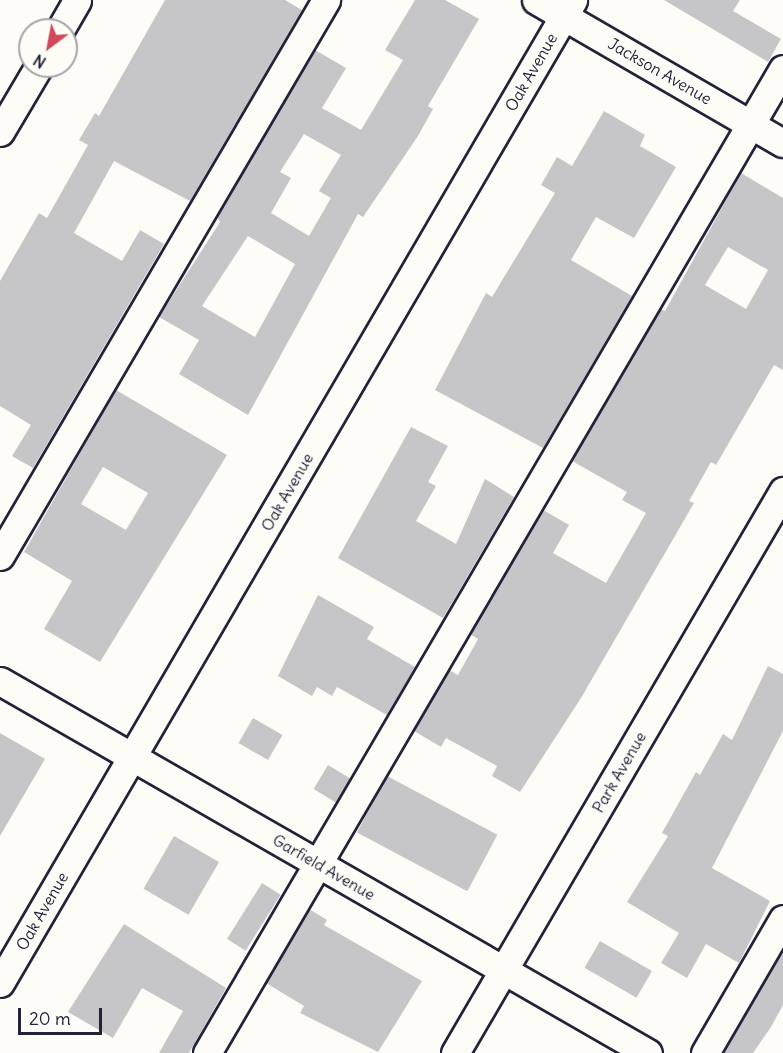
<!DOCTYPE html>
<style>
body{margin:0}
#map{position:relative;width:783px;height:1053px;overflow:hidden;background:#fdfcf7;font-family:Delius,sans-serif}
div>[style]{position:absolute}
.building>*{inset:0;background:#c6c6c8;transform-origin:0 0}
.roads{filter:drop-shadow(2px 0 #22223b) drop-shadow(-2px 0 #22223b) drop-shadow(0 2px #22223b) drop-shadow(0 -2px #22223b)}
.minor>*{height:27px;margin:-13.5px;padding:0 13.5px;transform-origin:13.5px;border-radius:13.5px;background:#fdfcf7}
span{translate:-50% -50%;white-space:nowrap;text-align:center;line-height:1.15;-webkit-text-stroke:6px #fdfcf7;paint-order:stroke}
.street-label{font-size:16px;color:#22223b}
.north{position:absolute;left:18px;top:18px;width:60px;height:60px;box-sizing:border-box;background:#fdfcf7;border:2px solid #a5a5ac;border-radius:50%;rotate:212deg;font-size:16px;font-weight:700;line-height:24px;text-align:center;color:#22223b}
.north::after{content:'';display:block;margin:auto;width:21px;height:27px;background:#d1495b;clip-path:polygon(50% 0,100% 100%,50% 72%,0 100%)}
.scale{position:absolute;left:18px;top:1008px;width:84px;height:27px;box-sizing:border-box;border:3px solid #22223b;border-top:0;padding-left:8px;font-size:18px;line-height:21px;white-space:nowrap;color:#22223b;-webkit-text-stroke:4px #fdfcf7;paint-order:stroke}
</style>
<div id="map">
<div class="building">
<div style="clip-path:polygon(165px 0,285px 0,302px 10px,190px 201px,114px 161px,74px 233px,122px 261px,140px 230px,164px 244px,33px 468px,12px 456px,31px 425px,0 406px,0 281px,39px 213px,47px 218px,88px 145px,79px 140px,95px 113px,99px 116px)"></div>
<div style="clip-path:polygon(evenodd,415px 0,445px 0,479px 19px,428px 106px,433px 109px,418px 136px,363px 217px,358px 214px,248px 415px,179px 374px,199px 340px,159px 317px,220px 222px,217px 217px,315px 50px,346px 68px,322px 108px,361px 130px,403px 60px,385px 50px,415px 0,304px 134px,341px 155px,319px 191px,331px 198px,309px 236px,271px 213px,291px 178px,280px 172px,304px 134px,415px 0,248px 236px,295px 264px,255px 337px,202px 306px,248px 236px)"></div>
<div style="clip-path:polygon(664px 0,740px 0,733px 11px,781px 39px,768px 62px)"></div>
<div style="clip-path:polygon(604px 111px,645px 135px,640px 146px,676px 167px,634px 238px,596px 217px,571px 260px,632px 296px,543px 448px,435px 390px,486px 293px,492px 297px,555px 193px,541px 185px,557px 157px,572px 166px)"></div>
<div style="clip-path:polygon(evenodd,741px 173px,783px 198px,783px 370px,774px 365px,716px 465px,711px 462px,689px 501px,694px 503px,581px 698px,520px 792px,492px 776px,497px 766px,446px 738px,441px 747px,414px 731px,449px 670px,458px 675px,478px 639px,470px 634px,543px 510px,569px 525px,553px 553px,606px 583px,646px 513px,622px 500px,627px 492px,572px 461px,661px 309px,665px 311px,741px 173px,728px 247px,768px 270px,746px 309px,705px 285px,728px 247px)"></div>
<div style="clip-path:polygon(evenodd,116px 390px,227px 455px,100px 662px,44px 629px,72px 581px,24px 552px,116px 390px,103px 467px,148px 493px,126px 530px,81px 504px,103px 467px)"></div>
<div style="clip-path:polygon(411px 427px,448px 446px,428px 482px,436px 486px,416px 521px,456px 544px,485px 479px,514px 497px,443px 618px,338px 558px)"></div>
<div style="clip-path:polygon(318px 595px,374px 627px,367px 639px,415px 667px,387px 715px,337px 687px,332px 696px,317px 687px,312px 696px,278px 676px)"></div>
<div style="clip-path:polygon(768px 666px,783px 674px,783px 731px,712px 868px,770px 901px,739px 963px,706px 944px,687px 978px,661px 963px,679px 933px,627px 902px,668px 836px,662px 833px,696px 772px,700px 775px,723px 734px,732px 740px)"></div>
<div style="left:253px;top:718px;width:34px;height:29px;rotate:30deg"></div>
<div style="clip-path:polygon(0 733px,45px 759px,0 836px)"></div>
<div style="left:328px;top:765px;width:26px;height:28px;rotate:31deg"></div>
<div style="left:387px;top:776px;width:125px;height:64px;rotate:28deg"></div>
<div style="left:174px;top:836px;width:52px;height:61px;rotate:30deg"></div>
<div style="left:262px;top:883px;width:22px;height:66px;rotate:32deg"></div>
<div style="clip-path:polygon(309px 909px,327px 920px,324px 925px,422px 981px,378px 1052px,300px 1013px,304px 1006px,266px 983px)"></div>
<div style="clip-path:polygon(124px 924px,226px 988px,189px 1053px,159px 1053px,183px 1011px,142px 988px,113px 1038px,68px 1012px)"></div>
<div style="left:600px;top:941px;width:60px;height:31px;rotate:30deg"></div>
<div style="clip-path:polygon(783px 950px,783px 1005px,771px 1027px,753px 1053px,723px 1053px)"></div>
</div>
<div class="roads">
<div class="minor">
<div style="left:536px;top:0;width:285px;rotate:30.1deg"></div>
<div style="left:60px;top:30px;width:34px;rotate:-60deg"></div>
<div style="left:0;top:132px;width:77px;rotate:-59.4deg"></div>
<div style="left:0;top:556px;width:645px;rotate:-59.62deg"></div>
<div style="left:0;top:681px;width:747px;rotate:29.86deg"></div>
<div style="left:0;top:983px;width:1138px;rotate:-59.76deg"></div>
<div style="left:207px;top:1053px;width:1140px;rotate:-59.66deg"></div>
<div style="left:455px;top:1053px;width:651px;rotate:-59.73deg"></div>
<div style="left:705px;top:1053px;width:155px;rotate:-59.8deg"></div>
</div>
</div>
<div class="street-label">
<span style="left:660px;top:71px;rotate:30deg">Jackson Avenue</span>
<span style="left:531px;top:72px;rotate:-60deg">Oak Avenue</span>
<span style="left:287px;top:492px;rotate:-60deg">Oak Avenue</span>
<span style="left:619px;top:772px;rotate:-60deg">Park Avenue</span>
<span style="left:324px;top:867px;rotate:30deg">Garfield Avenue</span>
<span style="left:42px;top:911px;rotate:-60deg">Oak Avenue</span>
</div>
<div class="north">N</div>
<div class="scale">20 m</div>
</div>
